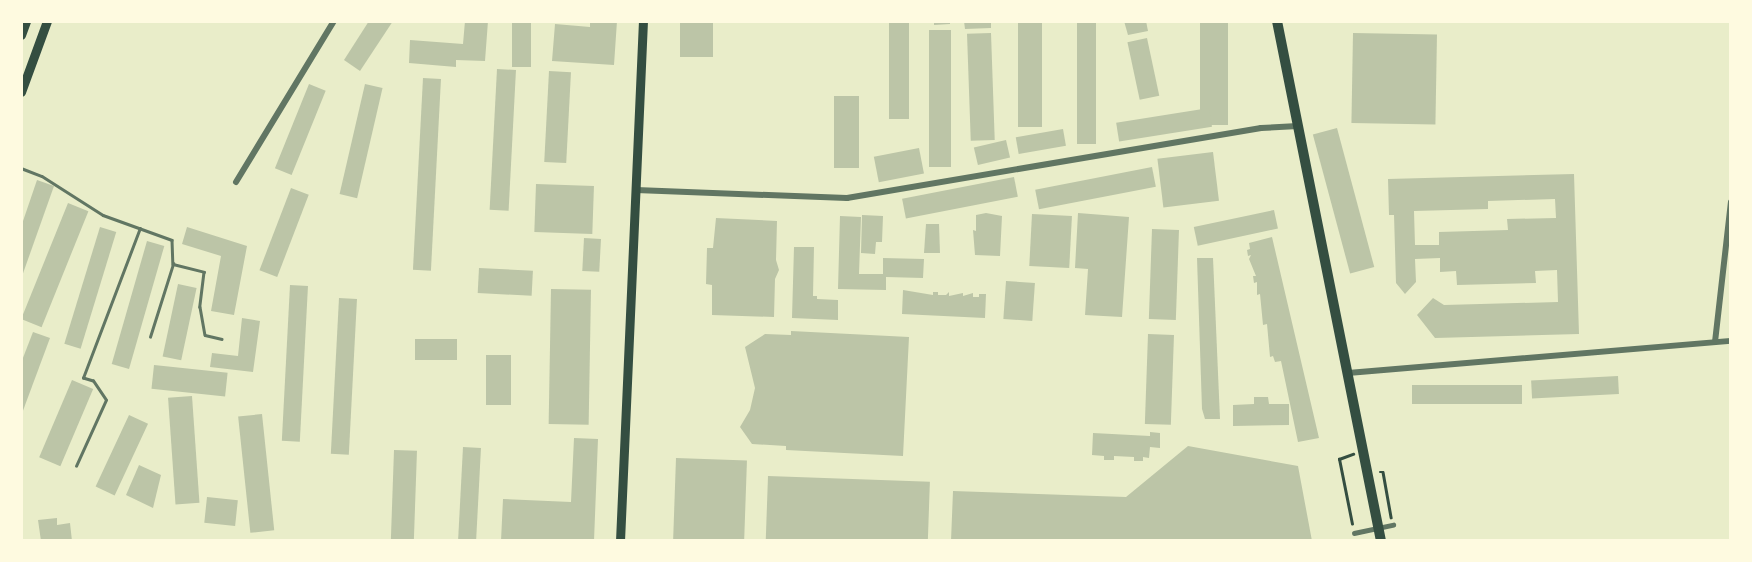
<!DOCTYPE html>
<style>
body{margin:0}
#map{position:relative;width:1752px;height:562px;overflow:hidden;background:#e9edc9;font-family:Overpass,sans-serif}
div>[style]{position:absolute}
.building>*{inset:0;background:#bcc5a7;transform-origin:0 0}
.path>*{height:2.5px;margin:-1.25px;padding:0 1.25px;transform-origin:1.25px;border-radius:1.25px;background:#344e41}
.service>*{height:2.5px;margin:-1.25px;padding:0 1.25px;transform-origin:1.25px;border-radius:1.25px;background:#617663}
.pedestrian>*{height:4.5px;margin:-2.25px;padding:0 2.25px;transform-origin:2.25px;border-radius:2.25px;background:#617663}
.minor>*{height:6px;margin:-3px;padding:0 3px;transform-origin:3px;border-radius:3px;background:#617663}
.secondary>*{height:9px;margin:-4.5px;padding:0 4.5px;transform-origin:4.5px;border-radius:4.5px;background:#344e41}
.primary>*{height:10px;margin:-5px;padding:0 5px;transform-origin:5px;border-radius:5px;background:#344e41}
span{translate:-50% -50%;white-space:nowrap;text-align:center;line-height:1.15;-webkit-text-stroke:6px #fefae0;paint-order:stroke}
.frame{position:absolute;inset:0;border:23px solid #fefae0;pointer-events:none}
</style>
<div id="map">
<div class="building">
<div style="clip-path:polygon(369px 21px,393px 21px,360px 71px,344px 60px)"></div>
<div style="clip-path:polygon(465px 21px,488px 21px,485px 61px,456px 60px,456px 67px,409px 63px,410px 40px,463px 44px)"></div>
<div style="left:512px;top:21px;width:19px;height:46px"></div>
<div style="clip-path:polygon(590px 21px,617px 21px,614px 65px,552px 61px,555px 24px,590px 27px)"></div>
<div style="left:680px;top:21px;width:33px;height:36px"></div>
<div style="left:889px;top:21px;width:20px;height:98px"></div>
<div style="clip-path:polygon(934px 21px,950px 21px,950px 24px,934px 25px)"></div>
<div style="clip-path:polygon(964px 21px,991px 21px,991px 28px,965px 29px)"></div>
<div style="left:1018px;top:21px;width:24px;height:106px"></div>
<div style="left:1077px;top:21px;width:19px;height:123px"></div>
<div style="clip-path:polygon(1124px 21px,1146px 21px,1148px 31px,1128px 35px)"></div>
<div style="left:1200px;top:21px;width:28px;height:104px"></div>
<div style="left:929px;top:30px;width:22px;height:137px"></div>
<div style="left:991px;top:33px;width:107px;height:24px;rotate:88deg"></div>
<div style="left:1353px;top:33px;width:84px;height:90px;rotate:1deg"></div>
<div style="left:1147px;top:38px;width:59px;height:20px;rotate:78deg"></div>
<div style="left:497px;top:69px;width:19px;height:141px;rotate:3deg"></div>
<div style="left:549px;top:71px;width:22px;height:91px;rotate:3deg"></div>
<div style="left:423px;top:78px;width:18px;height:192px;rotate:3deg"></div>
<div style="left:309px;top:84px;width:18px;height:91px;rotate:22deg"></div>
<div style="left:365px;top:84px;width:18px;height:113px;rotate:13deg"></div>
<div style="left:834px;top:96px;width:25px;height:72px"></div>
<div style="left:1209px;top:108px;width:19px;height:94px;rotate:81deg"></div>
<div style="left:1337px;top:128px;width:144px;height:25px;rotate:75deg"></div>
<div style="left:1063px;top:129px;width:17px;height:48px;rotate:80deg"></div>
<div style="left:1006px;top:140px;width:18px;height:33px;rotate:77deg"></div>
<div style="left:919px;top:148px;width:26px;height:46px;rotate:79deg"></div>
<div style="left:1213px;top:152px;width:49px;height:56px;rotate:83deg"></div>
<div style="left:1152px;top:167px;width:20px;height:119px;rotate:79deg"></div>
<div style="clip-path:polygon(evenodd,1574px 174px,1579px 334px,1435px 338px,1417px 315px,1433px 298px,1444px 305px,1558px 302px,1557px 270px,1535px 271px,1536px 283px,1457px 285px,1456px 271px,1440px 272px,1440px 258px,1415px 259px,1416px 282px,1405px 294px,1396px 283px,1394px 215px,1389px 215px,1388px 179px,1574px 174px,1555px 199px,1556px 218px,1507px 219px,1508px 230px,1439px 232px,1439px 245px,1415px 245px,1414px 211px,1488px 209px,1488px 201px,1555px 199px)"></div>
<div style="left:1014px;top:177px;width:20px;height:114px;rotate:79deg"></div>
<div style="clip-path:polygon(37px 180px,54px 186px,21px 279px,21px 227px)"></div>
<div style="left:536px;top:184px;width:58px;height:48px;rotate:2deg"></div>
<div style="left:291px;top:188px;width:19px;height:88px;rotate:21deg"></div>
<div style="left:68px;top:203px;width:22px;height:125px;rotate:22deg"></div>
<div style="left:1274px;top:210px;width:19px;height:82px;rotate:78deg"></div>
<div style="clip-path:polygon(986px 213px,1002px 216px,1000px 256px,975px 255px,973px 230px,976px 231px,976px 215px)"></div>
<div style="clip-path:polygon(1078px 213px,1129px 217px,1122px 317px,1085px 315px,1088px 269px,1075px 268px)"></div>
<div style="left:1032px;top:214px;width:40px;height:52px;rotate:3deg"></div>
<div style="clip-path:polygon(862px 215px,883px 216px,882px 242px,876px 242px,875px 254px,861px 253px)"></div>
<div style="clip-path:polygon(840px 216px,861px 217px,859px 274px,883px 274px,883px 258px,924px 259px,923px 278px,886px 277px,886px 290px,838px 289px)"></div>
<div style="clip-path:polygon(716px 218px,777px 221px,776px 260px,779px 270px,775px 279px,774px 317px,712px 315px,712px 285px,706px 284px,707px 248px,713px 248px)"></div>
<div style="clip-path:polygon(926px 224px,939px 224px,940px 253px,924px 253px)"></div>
<div style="left:100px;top:227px;width:17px;height:122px;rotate:17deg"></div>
<div style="clip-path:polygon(187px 227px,247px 246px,234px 315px,211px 311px,221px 256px,182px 244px)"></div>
<div style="left:1152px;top:229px;width:27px;height:90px;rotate:2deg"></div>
<div style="clip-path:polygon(1272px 237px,1319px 438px,1298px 442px,1281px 361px,1275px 362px,1273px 356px,1270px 357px,1267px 324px,1263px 325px,1260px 294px,1257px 295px,1257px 282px,1254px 283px,1253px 276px,1256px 276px,1249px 259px,1251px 255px,1248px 256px,1247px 250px,1250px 249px,1249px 243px)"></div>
<div style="left:584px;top:238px;width:17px;height:33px;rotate:3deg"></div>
<div style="left:147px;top:241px;width:18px;height:128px;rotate:16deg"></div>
<div style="clip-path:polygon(794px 247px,814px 247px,813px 296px,817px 296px,817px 299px,838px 300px,838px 320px,792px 318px)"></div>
<div style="clip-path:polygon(1197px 258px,1213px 258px,1220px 419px,1205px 419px,1202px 409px)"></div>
<div style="left:479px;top:268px;width:54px;height:25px;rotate:3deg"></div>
<div style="left:1006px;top:281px;width:29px;height:38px;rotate:4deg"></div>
<div style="left:178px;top:284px;width:19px;height:74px;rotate:12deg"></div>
<div style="left:290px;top:285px;width:18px;height:156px;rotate:3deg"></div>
<div style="left:551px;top:289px;width:40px;height:135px;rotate:1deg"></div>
<div style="clip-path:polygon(903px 290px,933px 295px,933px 292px,938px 292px,938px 295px,946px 295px,949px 292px,949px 296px,963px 293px,963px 296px,973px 293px,973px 297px,979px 297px,979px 294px,986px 294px,985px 318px,902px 314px)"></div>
<div style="left:339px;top:298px;width:18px;height:156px;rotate:3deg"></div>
<div style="clip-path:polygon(242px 318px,260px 321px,253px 372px,210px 367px,212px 353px,238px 356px)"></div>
<div style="clip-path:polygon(791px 331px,909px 337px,903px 456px,786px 450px,786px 446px,752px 444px,740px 427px,750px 410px,755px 388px,745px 347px,765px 334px,791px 335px)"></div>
<div style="clip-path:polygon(33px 332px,50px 338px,21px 416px,21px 363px)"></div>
<div style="left:1148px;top:334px;width:26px;height:90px;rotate:2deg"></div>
<div style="left:457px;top:339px;width:21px;height:42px;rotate:90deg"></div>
<div style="left:486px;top:355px;width:25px;height:50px"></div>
<div style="left:154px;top:365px;width:74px;height:24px;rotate:6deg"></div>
<div style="left:1618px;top:376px;width:18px;height:87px;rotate:87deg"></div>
<div style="left:72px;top:380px;width:23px;height:84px;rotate:23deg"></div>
<div style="left:1522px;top:385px;width:19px;height:110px;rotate:90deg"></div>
<div style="left:192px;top:396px;width:107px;height:24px;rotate:86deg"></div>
<div style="clip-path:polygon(1254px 397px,1268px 397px,1269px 404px,1289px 404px,1289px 425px,1233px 426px,1233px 405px,1254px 404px)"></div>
<div style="left:262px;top:414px;width:117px;height:24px;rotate:84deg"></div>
<div style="left:129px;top:415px;width:21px;height:79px;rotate:25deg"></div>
<div style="clip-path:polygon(1150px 432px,1160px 433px,1160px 448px,1150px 447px,1149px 458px,1143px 457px,1143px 461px,1134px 461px,1134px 457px,1114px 456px,1114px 460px,1104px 460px,1104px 456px,1092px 455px,1093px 433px,1150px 436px)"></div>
<div style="clip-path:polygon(574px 438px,598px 439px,594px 541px,501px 541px,503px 499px,571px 502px)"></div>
<div style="clip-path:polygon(1188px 446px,1298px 466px,1312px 541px,951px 541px,953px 491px,1126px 497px)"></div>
<div style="left:463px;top:447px;width:18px;height:94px;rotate:3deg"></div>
<div style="left:394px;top:450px;width:23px;height:91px;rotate:2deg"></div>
<div style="left:676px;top:458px;width:71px;height:83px;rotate:2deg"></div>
<div style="clip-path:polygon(139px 465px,161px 475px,153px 508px,126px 495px)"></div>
<div style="left:768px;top:476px;width:162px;height:65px;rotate:2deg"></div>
<div style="left:207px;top:497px;width:31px;height:26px;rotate:6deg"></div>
<div style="clip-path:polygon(57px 518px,57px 525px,70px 523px,72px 541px,41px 541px,38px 520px)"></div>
</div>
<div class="path">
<div style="left:1380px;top:472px;width:3px"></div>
<div style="left:1383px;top:472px;width:46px;rotate:79.9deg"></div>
<div style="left:1352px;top:524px;width:66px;rotate:-101.3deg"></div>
<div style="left:1339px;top:459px;width:15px;rotate:-20deg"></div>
</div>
<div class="service">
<div style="left:21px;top:168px;width:22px;rotate:21deg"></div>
<div style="left:42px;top:176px;width:72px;rotate:32.6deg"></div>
<div style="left:103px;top:215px;width:73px;rotate:19.9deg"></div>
<div style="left:172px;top:240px;width:24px;rotate:88deg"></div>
<div style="left:150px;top:337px;width:77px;rotate:-72.5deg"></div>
<div style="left:173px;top:264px;width:32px;rotate:14deg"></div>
<div style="left:204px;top:272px;width:35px;rotate:97deg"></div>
<div style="left:200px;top:307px;width:28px;rotate:80deg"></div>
<div style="left:205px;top:335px;width:17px;rotate:13deg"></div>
<div style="left:76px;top:466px;width:72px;rotate:-65.6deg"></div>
<div style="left:106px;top:400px;width:23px;rotate:-124deg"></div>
<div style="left:93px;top:381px;width:10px;rotate:-163deg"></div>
<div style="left:83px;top:378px;width:160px;rotate:-69.2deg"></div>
</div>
<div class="pedestrian">
<div style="left:1354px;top:533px;width:40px;rotate:-12deg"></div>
</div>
<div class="minor">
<div style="left:236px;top:182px;width:188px;rotate:-58.7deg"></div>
<div style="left:636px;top:190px;width:211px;rotate:2.2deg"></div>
<div style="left:847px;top:198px;width:420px;rotate:-9.6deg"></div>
<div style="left:1261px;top:128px;width:37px;rotate:-3deg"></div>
<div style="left:1715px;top:342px;width:141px;rotate:-83.5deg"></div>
<div style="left:1348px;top:373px;width:384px;rotate:-4.8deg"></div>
</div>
<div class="secondary">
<div style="left:21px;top:35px;width:15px;rotate:-70deg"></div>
<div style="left:21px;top:92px;width:76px;rotate:-69.9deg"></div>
<div style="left:620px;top:541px;width:521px;rotate:-87.47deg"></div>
</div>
<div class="primary">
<div style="left:1277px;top:21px;width:530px;rotate:78.69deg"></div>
</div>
<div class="frame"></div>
</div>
